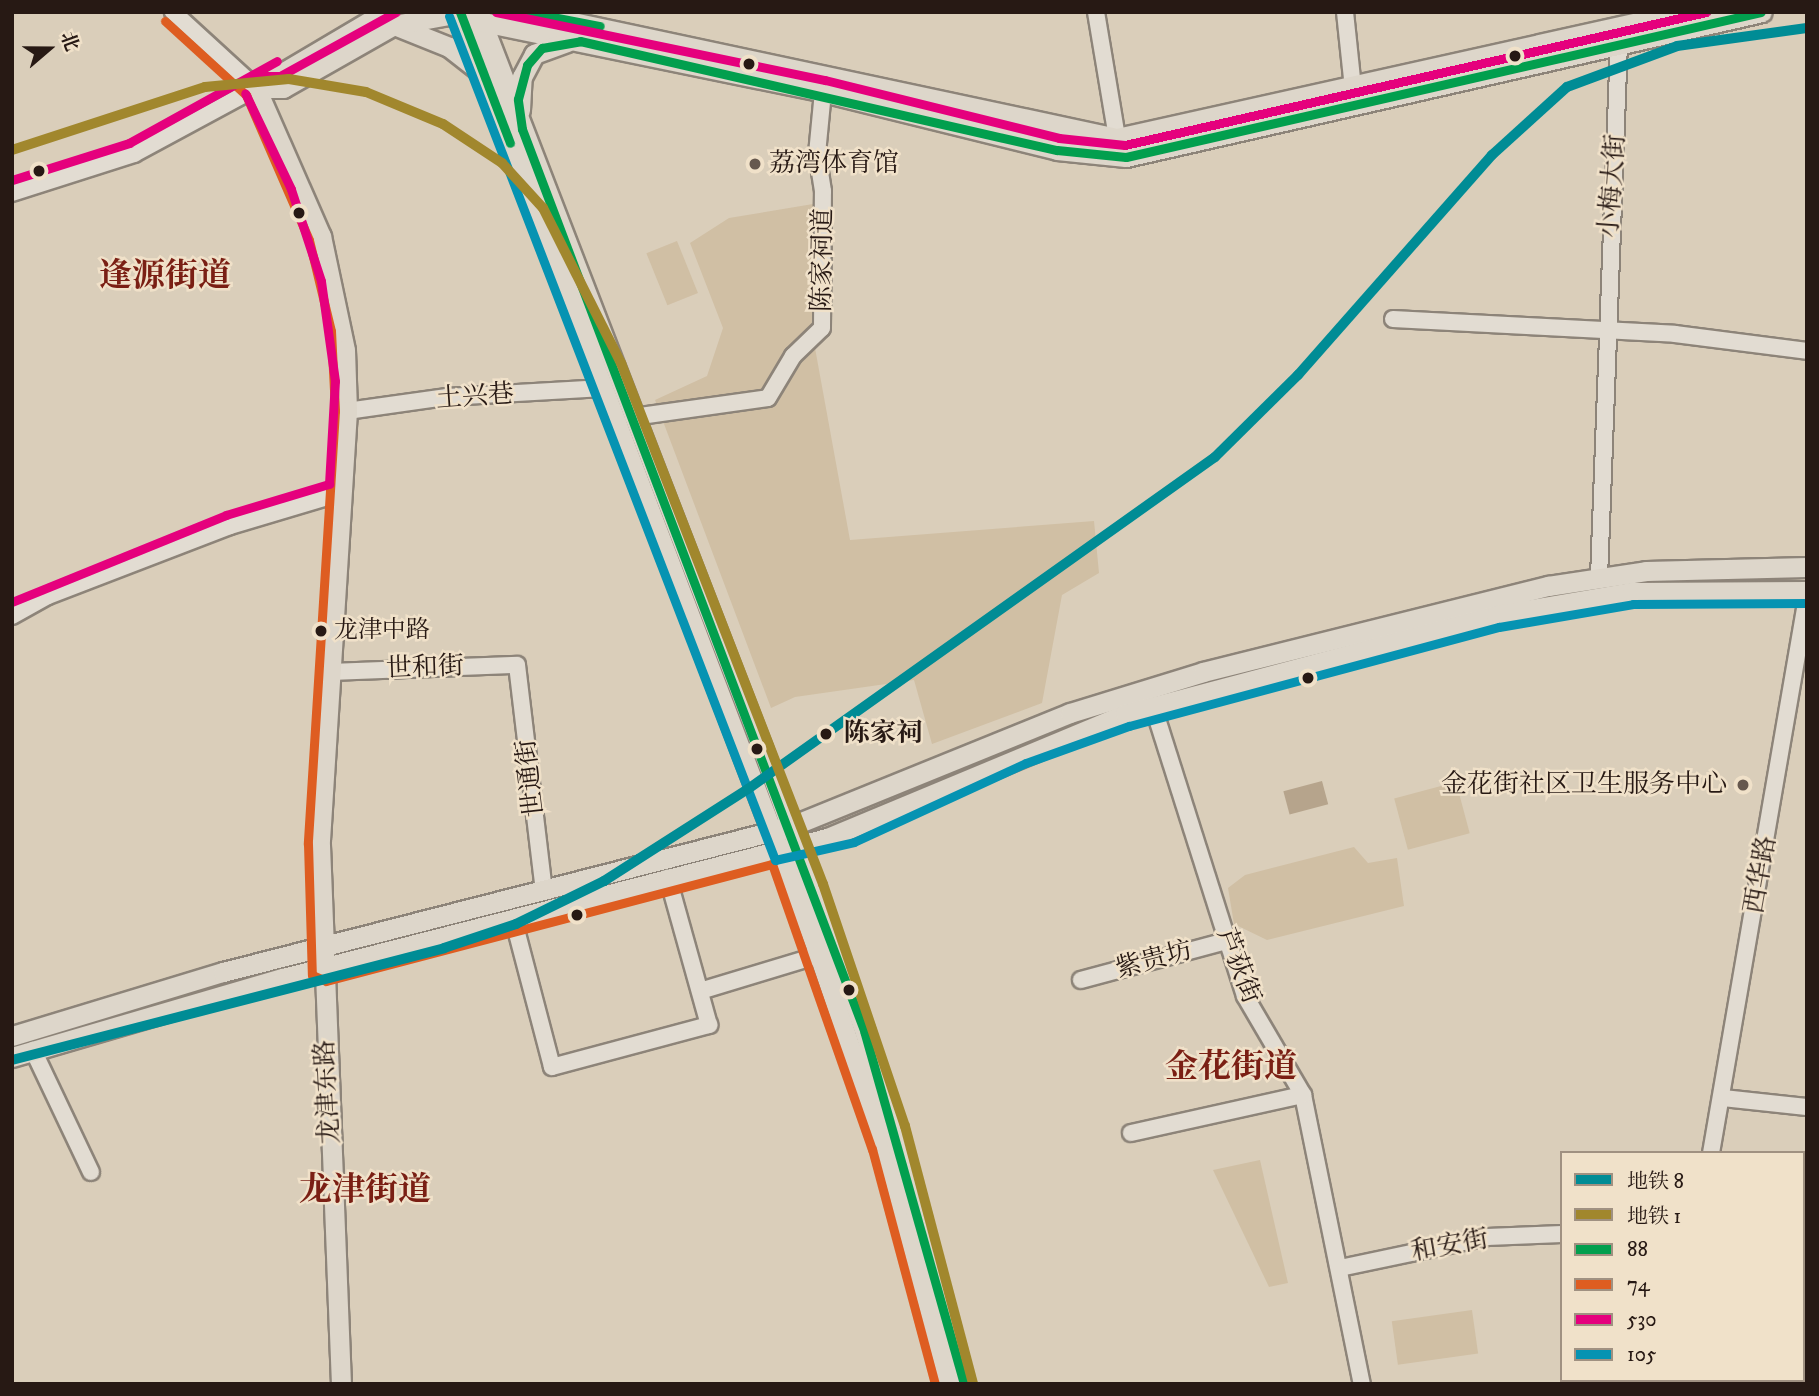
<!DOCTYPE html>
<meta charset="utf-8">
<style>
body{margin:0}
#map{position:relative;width:1819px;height:1396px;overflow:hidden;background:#daceba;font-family:"IM FELL DW Pica","Noto Serif SC",serif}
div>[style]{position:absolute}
.green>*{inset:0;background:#d0bfa4;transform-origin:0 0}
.water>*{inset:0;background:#b6a48c;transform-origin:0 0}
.roads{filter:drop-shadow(2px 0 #8d8479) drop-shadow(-2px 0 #8d8479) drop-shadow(0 2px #8d8479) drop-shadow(0 -2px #8d8479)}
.minor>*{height:16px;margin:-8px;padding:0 8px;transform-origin:8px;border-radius:8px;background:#e2dcd2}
.major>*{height:19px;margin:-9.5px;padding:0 9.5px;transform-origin:9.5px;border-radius:9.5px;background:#ddd6ca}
.bus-1>*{height:9px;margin:-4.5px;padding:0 4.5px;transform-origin:4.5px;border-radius:4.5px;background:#029f4e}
.bus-2>*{height:9px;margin:-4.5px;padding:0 4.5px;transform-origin:4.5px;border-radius:4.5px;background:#de5d21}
.bus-3>*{height:9px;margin:-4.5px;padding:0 4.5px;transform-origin:4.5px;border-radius:4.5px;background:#e5007d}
.bus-4>*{height:9px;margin:-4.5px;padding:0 4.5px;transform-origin:4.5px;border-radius:4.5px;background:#0693b2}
.metro-1>*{height:10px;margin:-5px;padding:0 5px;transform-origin:5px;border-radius:5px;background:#008c95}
.metro-2>*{height:10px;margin:-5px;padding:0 5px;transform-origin:5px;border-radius:5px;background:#a1872d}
.dots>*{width:19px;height:19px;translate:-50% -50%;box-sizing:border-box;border:4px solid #f0e1c9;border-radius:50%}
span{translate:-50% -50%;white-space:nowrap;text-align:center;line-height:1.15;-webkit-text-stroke:5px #f0e1c9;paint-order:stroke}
.bus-label{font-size:24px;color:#271914}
.left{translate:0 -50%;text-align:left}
.poi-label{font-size:26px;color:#271914}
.right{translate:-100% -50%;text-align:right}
.street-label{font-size:26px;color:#271914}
.stop-label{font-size:26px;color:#271914;font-weight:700}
.district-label{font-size:33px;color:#7a1f14;font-weight:700}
.frame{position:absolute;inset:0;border:14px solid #271914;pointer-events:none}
.legend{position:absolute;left:1560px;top:1151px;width:245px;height:231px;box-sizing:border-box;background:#f0e1c9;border:2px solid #a09181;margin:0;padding:9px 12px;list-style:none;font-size:21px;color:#271914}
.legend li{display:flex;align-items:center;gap:14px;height:35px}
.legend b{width:35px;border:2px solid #a09181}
.north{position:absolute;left:14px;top:14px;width:70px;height:70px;-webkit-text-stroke:5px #f0e1c9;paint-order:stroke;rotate:70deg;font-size:19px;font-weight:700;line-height:28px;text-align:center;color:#271914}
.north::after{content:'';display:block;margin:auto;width:24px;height:32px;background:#271914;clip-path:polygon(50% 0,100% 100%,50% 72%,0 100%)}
</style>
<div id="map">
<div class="green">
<div style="clip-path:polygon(819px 203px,815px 348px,850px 540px,1094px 521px,1099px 573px,1062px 595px,1042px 703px,932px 744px,914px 680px,795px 697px,771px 708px,655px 400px,707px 376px,723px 328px,690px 243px,729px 218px)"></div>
<div style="left:677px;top:241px;width:56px;height:33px;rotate:68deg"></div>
<div style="left:1456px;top:782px;width:53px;height:64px;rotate:75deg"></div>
<div style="clip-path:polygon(1354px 847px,1368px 863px,1397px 858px,1404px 906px,1267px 940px,1234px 924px,1228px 888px,1245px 875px)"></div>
<div style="clip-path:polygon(1260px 1160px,1288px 1283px,1269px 1287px,1213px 1170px)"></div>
<div style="left:1472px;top:1310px;width:44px;height:81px;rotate:82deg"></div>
</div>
<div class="water">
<div style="left:1322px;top:781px;width:24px;height:40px;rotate:75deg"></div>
</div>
<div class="roads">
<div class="minor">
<div style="left:1096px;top:12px;width:128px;rotate:80.5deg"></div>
<div style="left:1345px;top:12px;width:85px;rotate:84deg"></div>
<div style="left:12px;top:193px;width:128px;rotate:-17.7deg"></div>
<div style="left:134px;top:154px;width:139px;rotate:-28.4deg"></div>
<div style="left:256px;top:88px;width:113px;rotate:-137.5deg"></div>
<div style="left:1393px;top:319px;width:282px;rotate:3deg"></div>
<div style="left:1675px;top:334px;width:133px;rotate:7.3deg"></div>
<div style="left:347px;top:411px;width:101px;rotate:-8deg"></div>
<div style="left:447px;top:397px;width:157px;rotate:-3.3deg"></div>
<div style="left:633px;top:417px;width:136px;rotate:-8deg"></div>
<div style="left:768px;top:398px;width:49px;rotate:-59.2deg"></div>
<div style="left:793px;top:356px;width:40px;rotate:-44deg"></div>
<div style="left:822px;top:328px;width:137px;rotate:-89.6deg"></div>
<div style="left:823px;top:191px;width:37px;rotate:-99deg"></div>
<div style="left:817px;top:154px;width:62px;rotate:-84.5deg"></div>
<div style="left:1599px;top:578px;width:536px;rotate:-87.86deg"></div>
<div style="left:12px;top:616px;width:41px;rotate:-29.1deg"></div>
<div style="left:48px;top:596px;width:195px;rotate:-21deg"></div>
<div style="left:230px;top:526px;width:116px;rotate:-16.6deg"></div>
<div style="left:332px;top:672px;width:185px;rotate:-2.2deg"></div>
<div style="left:517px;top:665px;width:228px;rotate:83.2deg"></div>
<div style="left:1153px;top:706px;width:304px;rotate:72.4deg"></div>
<div style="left:1245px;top:996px;width:115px;rotate:59.6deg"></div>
<div style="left:1303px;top:1095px;width:295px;rotate:78.5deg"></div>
<div style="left:513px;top:918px;width:154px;rotate:75.3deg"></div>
<div style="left:552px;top:1067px;width:163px;rotate:-15deg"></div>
<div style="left:709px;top:1025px;width:153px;rotate:-105.6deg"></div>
<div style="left:1081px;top:980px;width:151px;rotate:-15deg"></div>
<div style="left:700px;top:991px;width:124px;rotate:-16.8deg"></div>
<div style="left:33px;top:1050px;width:135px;rotate:64.6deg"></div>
<div style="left:1723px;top:1098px;width:84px;rotate:6.1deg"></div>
<div style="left:1131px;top:1133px;width:176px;rotate:-12.5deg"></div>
<div style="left:1711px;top:1153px;width:564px;rotate:-80.2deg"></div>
<div style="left:1340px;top:1268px;width:150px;rotate:-11.9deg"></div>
<div style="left:1487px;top:1237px;width:75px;rotate:-2.3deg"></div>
<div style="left:1807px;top:1288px;width:4px;rotate:90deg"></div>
<div style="left:1803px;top:1374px;width:4px;rotate:-14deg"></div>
<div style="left:1662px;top:1384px;width:4px;rotate:-90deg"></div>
<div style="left:1745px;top:1384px;width:21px;rotate:-11deg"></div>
</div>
<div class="major">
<div style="left:460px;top:12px;width:1009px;rotate:69.16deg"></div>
<div style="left:819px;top:955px;width:226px;rotate:71.4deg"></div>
<div style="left:891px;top:1169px;width:222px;rotate:75.2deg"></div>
<div style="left:478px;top:12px;width:789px;rotate:68.9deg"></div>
<div style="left:762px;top:748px;width:303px;rotate:70.1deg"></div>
<div style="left:865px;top:1033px;width:365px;rotate:74.2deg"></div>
<div style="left:526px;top:12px;width:604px;rotate:12.04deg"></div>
<div style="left:1117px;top:138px;width:580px;rotate:-12.55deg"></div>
<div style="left:394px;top:25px;width:59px;rotate:21.8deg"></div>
<div style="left:449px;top:47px;width:41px;rotate:38deg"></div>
<div style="left:267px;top:82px;width:137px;rotate:-30.7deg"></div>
<div style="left:256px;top:88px;width:27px"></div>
<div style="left:283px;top:88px;width:128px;rotate:-29.6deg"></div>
<div style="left:394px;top:25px;width:56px;rotate:-10.3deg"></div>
<div style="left:449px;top:15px;width:382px;rotate:11.6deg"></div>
<div style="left:823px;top:92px;width:241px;rotate:13.9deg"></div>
<div style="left:1057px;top:150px;width:69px;rotate:5.8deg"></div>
<div style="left:1126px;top:157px;width:652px;rotate:-12.84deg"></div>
<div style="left:256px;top:88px;width:162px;rotate:66.3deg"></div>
<div style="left:321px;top:236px;width:116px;rotate:78.1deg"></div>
<div style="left:345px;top:350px;width:61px;rotate:88.1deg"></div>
<div style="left:347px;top:411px;width:435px;rotate:93.6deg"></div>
<div style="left:320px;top:845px;width:539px;rotate:87.77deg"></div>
<div style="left:520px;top:110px;width:33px;rotate:-87deg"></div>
<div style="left:522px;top:77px;width:26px;rotate:-62deg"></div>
<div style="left:534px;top:54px;width:35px;rotate:-20deg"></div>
<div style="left:12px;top:1036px;width:220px;rotate:-16.9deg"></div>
<div style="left:223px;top:972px;width:584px;rotate:-14.37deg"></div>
<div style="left:789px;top:827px;width:303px;rotate:-22.1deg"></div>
<div style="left:1070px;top:713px;width:139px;rotate:-17.1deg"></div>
<div style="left:1203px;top:672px;width:356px;rotate:-14deg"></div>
<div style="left:1548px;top:586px;width:99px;rotate:-8.7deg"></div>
<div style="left:1646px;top:571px;width:161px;rotate:-1.4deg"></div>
<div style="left:12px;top:1057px;width:282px;rotate:-16.3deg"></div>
<div style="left:283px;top:978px;width:562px;rotate:-14.43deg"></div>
<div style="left:827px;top:838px;width:323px;rotate:-22.6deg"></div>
<div style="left:1125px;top:714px;width:384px;rotate:-14.9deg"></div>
<div style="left:1496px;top:615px;width:138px;rotate:-9.6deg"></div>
<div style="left:1632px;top:592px;width:175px;rotate:-0.3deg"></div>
</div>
</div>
<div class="bus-1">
<div style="left:460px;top:12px;width:140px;rotate:69.1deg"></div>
<div style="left:527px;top:12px;width:74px;rotate:10.9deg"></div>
<div style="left:964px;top:1384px;width:365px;rotate:-105.8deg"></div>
<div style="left:865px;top:1033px;width:967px;rotate:-110.78deg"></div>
<div style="left:522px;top:129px;width:30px;rotate:-98deg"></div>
<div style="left:518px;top:99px;width:35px;rotate:-75deg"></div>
<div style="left:527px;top:65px;width:23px;rotate:-49deg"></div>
<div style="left:542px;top:48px;width:39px;rotate:-10deg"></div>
<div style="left:580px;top:41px;width:489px;rotate:12.9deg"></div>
<div style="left:1057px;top:150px;width:69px;rotate:5.8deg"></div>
<div style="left:1126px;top:157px;width:651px;rotate:-12.86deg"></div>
</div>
<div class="bus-2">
<div style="left:165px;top:21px;width:110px;rotate:42.4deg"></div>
<div style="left:246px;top:95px;width:158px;rotate:66.5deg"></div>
<div style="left:309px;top:240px;width:94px;rotate:76.4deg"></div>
<div style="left:331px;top:331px;width:80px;rotate:87.1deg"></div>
<div style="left:335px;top:411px;width:434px;rotate:93.6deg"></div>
<div style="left:308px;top:844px;width:131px;rotate:88.3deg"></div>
<div style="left:312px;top:975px;width:15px;rotate:23deg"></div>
<div style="left:326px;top:981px;width:461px;rotate:-14.7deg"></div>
<div style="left:772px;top:864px;width:302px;rotate:70.7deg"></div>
<div style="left:872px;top:1149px;width:243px;rotate:75deg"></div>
</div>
<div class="bus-3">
<div style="left:496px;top:12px;width:336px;rotate:11.7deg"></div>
<div style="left:825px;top:80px;width:241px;rotate:13.9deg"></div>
<div style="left:1059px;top:138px;width:66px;rotate:6.1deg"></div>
<div style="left:1125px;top:145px;width:596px;rotate:-12.89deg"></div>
<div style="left:256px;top:76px;width:24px"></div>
<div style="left:280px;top:76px;width:132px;rotate:-28.9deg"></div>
<div style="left:12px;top:180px;width:123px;rotate:-17.5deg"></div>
<div style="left:129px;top:143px;width:169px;rotate:-29deg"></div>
<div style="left:12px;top:602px;width:231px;rotate:-22.1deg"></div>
<div style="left:226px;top:515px;width:108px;rotate:-16.8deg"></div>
<div style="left:329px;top:484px;width:103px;rotate:-86.7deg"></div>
<div style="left:335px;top:381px;width:101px;rotate:-98deg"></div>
<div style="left:321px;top:281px;width:97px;rotate:-108.1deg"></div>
<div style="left:291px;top:189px;width:106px;rotate:-115.6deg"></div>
</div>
<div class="bus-4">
<div style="left:449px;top:16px;width:905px;rotate:68.88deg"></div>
<div style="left:775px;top:860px;width:81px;rotate:-12.8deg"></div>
<div style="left:854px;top:842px;width:189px;rotate:-24.7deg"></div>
<div style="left:1026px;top:763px;width:109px;rotate:-19.8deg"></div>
<div style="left:1129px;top:726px;width:383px;rotate:-15deg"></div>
<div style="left:1499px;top:627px;width:136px;rotate:-9.7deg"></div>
<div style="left:1633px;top:604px;width:174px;rotate:-0.3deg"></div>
</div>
<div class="metro-1">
<div style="left:12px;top:1060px;width:446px;rotate:-14.5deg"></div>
<div style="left:444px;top:948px;width:76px;rotate:-18.4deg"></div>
<div style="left:516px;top:924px;width:98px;rotate:-26deg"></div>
<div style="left:604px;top:881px;width:171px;rotate:-32.6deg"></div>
<div style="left:748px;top:789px;width:573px;rotate:-35.41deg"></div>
<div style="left:1215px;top:457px;width:117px;rotate:-44.7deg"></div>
<div style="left:1298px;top:375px;width:293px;rotate:-48.6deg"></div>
<div style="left:1492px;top:155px;width:101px;rotate:-42.2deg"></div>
<div style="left:1567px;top:87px;width:117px;rotate:-20.4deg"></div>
<div style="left:1677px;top:46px;width:131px;rotate:-7.9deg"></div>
</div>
<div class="metro-2">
<div style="left:12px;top:150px;width:203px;rotate:-18.1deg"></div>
<div style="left:205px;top:87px;width:84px;rotate:-5.4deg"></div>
<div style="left:289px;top:79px;width:78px;rotate:9.6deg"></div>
<div style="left:366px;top:92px;width:83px;rotate:22.6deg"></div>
<div style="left:443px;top:124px;width:71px;rotate:33.5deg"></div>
<div style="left:502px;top:163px;width:61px;rotate:47.7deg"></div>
<div style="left:543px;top:208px;width:174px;rotate:63.3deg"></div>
<div style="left:621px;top:363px;width:559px;rotate:68.81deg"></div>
<div style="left:823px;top:884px;width:256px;rotate:71.3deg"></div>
<div style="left:905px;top:1126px;width:267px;rotate:75.2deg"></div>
</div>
<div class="dots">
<div style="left:1515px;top:56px;background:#271914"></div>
<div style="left:749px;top:64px;background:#271914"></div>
<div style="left:755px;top:164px;background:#66584e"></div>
<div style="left:39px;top:171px;background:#271914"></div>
<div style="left:299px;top:213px;background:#271914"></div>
<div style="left:321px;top:631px;background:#271914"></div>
<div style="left:1308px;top:678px;background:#271914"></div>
<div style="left:826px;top:734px;background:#271914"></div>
<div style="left:757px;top:749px;background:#271914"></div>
<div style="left:1743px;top:785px;background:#66584e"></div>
<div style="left:577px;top:915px;background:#271914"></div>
<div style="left:849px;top:990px;background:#271914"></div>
</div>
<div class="bus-label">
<span class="left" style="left:334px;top:631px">龙津中路</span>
</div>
<div class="poi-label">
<span class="left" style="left:769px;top:164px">荔湾体育馆</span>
<span class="right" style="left:1727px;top:785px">金花街社区卫生服务中心</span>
</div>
<div class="street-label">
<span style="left:1613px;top:186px;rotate:-86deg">小梅大街</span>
<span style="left:823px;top:260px;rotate:-89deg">陈家祠道</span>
<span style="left:475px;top:397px;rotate:-4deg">土兴巷</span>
<span style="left:425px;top:668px;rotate:-2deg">世和街</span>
<span style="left:531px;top:778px;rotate:-97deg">世通街</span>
<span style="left:1761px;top:875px;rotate:-80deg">西华路</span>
<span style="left:1154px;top:960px;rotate:-15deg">紫贵坊</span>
<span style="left:1238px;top:966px;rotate:69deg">芦荻街</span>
<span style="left:328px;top:1092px;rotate:-93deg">龙津东路</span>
<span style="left:1450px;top:1246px;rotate:-10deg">和安街</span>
</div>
<div class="stop-label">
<span class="left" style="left:844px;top:734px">陈家祠</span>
</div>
<div class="district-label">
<span style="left:165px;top:277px">逢源街道</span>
<span style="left:1231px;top:1068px">金花街道</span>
<span style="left:365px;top:1191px">龙津街道</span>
</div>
<div class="frame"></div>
<ul class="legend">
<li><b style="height:9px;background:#008c95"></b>地铁 8</li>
<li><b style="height:9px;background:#a1872d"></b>地铁 1</li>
<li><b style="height:9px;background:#029f4e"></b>88</li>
<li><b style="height:9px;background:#de5d21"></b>74</li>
<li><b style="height:9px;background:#e5007d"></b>530</li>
<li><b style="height:9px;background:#0693b2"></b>105</li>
</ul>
<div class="north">北</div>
</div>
